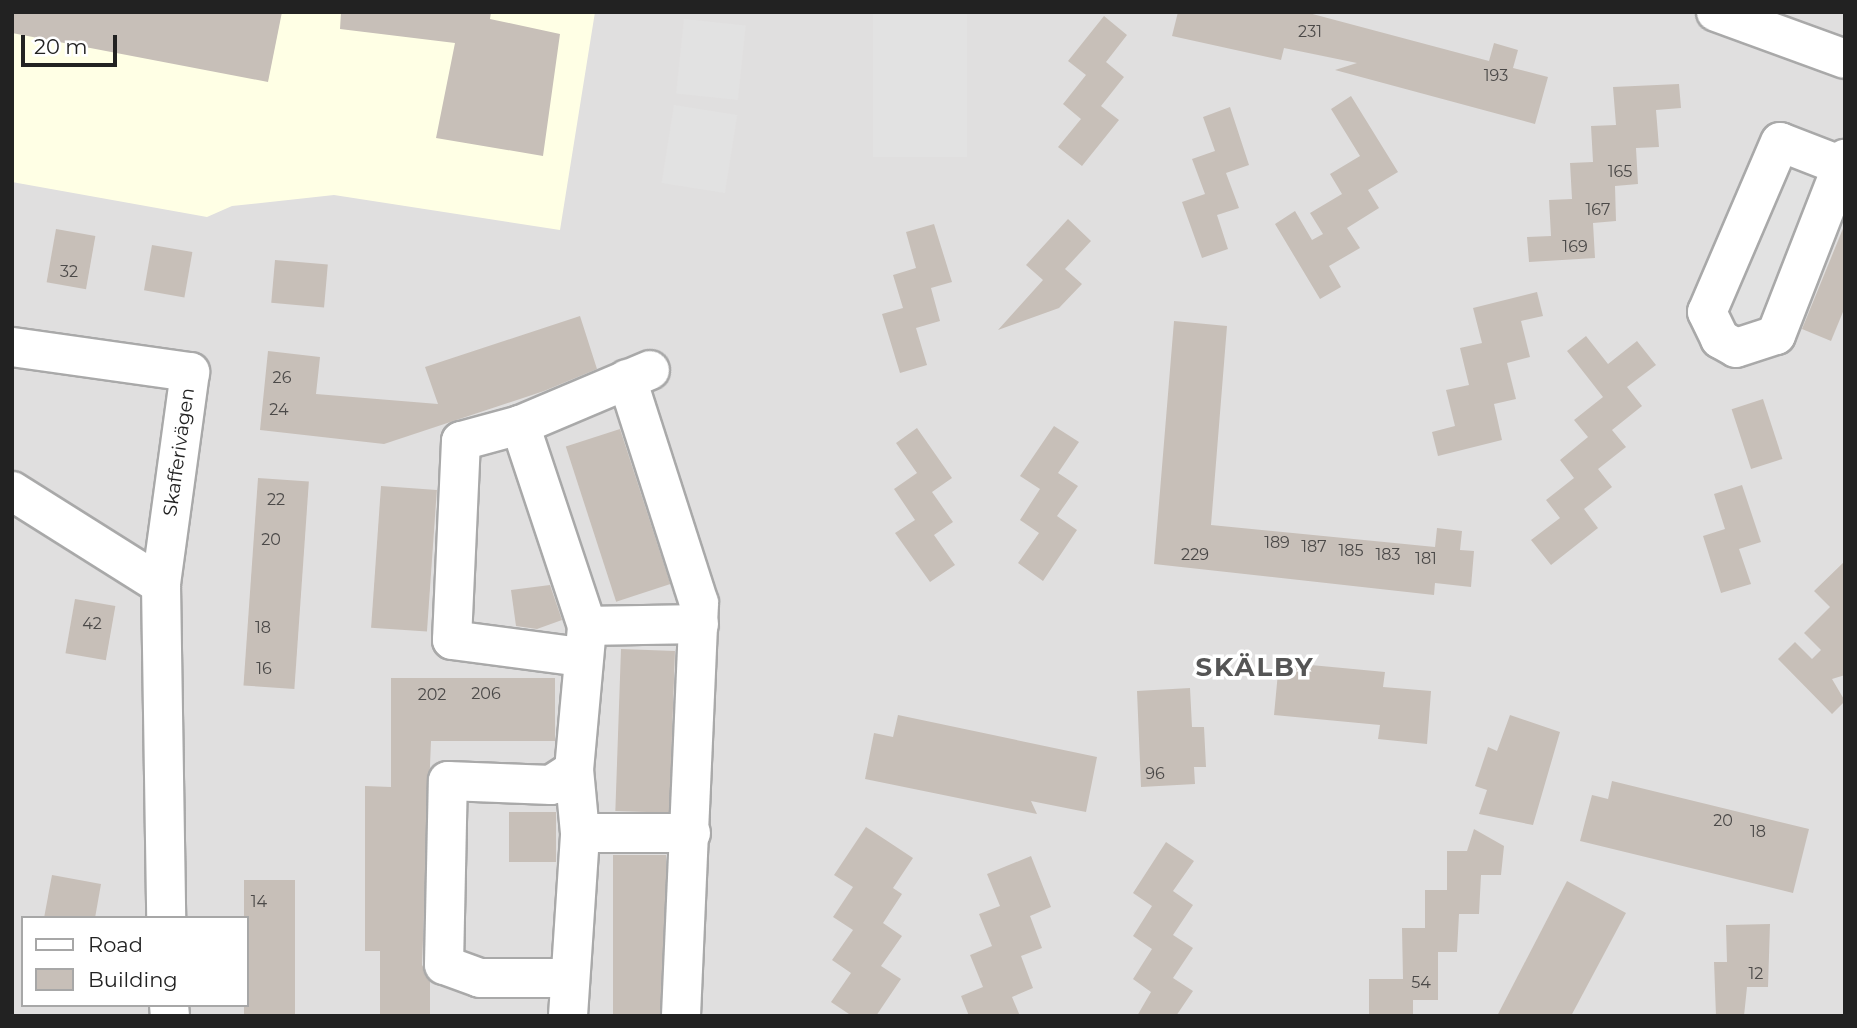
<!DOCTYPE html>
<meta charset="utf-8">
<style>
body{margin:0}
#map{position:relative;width:1857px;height:1028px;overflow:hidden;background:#f2efe9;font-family:Montserrat,sans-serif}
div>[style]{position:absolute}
.residential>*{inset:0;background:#e0dfdf}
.education>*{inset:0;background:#ffffe5}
.parking>*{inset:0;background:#e2e2e2;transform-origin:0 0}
.building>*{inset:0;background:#c7bfb8;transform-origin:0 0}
.roads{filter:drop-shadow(2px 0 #a9a9a9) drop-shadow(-2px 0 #a9a9a9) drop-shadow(0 2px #a9a9a9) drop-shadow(0 -2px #a9a9a9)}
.minor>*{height:38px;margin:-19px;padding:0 19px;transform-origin:19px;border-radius:19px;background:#fff}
span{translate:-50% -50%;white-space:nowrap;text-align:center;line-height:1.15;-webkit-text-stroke:7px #fff;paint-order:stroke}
.number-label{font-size:16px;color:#4b4948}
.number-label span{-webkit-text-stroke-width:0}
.street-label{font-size:19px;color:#222}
.district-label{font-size:26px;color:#555;font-weight:700;letter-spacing:2px}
.frame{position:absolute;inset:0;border:14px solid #222;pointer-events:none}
.legend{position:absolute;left:21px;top:916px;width:228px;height:91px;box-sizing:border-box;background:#fff;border:2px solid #a7a7a7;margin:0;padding:9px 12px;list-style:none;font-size:21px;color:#222}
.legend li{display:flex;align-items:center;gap:14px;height:35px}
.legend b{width:35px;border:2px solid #a7a7a7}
.scale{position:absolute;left:21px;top:35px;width:96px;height:32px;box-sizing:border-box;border:4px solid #222;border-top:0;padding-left:9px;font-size:21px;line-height:24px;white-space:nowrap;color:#222;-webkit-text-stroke:5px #fff;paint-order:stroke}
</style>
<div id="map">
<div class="residential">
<div style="clip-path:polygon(evenodd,12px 12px,1845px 12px,1845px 1016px,12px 1016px,12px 12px,23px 918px,247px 918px,247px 1005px,23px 1005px,23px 918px)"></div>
</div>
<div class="education">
<div style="clip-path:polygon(12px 12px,595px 12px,560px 230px,334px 195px,232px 206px,207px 217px,12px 182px)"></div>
</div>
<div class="parking">
<div style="left:873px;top:12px;width:94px;height:145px"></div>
<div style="left:684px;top:19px;width:62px;height:75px;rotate:6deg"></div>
<div style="left:674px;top:105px;width:64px;height:79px;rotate:9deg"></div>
<div style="clip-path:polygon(1769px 120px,1845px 148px,1845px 201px,1789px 349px,1693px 305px)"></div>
</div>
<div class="building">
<div style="clip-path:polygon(12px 12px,282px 12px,268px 82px,12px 33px)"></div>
<div style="clip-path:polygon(341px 12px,491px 12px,490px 19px,560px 34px,543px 156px,436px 138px,455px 43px,340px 29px)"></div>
<div style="clip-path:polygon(1178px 12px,1305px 12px,1489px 61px,1494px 43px,1518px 50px,1513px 68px,1548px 77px,1535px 124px,1335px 70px,1357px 63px,1284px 48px,1281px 60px,1172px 36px)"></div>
<div style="clip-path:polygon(1104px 16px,1127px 35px,1106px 62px,1124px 77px,1101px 106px,1119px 120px,1082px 166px,1058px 147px,1081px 119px,1063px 104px,1086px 75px,1068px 61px)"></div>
<div style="clip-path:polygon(1679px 84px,1681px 108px,1656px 110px,1659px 147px,1636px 148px,1638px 184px,1615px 186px,1616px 221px,1593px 223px,1595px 258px,1529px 262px,1527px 237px,1551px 236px,1549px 200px,1572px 199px,1570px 163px,1593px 162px,1591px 126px,1616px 125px,1613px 87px)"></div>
<div style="clip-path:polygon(1351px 96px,1398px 172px,1368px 190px,1379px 208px,1347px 228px,1360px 248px,1329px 266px,1341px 287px,1320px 299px,1275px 224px,1295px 211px,1312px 240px,1323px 234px,1310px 213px,1342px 194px,1330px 174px,1360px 156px,1331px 109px)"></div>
<div style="clip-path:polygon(1230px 107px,1249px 165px,1226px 173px,1239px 208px,1217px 215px,1228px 249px,1202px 258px,1182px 202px,1205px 194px,1192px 159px,1215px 151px,1203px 117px)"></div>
<div style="clip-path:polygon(1068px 219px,1091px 241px,1065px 269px,1082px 284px,1059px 308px,998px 330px,1043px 280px,1026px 265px)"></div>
<div style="clip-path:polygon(934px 224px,952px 282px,931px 288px,940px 321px,916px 328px,927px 365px,900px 373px,882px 314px,903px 308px,893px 275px,916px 268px,906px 232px)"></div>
<div style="clip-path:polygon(1844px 226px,1845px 307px,1831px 341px,1802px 329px)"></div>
<div style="left:56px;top:229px;width:40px;height:54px;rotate:10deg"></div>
<div style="left:152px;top:245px;width:41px;height:46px;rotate:10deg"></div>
<div style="left:275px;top:260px;width:53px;height:43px;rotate:5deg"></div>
<div style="clip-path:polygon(1537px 292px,1543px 316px,1521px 321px,1530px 357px,1507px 363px,1516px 399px,1494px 404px,1502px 440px,1438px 456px,1432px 432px,1455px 426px,1446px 390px,1469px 385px,1460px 348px,1482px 343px,1473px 308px)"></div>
<div style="clip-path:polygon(580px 316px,597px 369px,544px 391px,384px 444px,260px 430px,268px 351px,320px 357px,316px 394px,438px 404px,425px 367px)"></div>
<div style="clip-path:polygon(1174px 321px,1227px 326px,1211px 525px,1435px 547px,1437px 528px,1462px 531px,1460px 550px,1474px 551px,1471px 587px,1435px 583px,1434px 595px,1154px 564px)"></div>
<div style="clip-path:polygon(1586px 336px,1608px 364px,1637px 341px,1656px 365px,1627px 387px,1642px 406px,1612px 430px,1626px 447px,1598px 469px,1612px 487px,1584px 509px,1598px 528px,1551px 565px,1531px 540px,1560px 518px,1546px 500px,1574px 478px,1560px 460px,1588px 437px,1574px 420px,1603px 397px,1567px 351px)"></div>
<div style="left:1763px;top:399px;width:63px;height:33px;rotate:72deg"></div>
<div style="clip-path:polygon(1054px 426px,1079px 442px,1058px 473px,1078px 486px,1057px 516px,1077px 530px,1043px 581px,1018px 563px,1039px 533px,1020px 520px,1040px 489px,1020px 476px)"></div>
<div style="clip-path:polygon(917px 428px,952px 478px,932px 492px,953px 522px,934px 535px,955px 565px,930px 582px,895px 533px,915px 520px,894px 489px,917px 473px,896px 443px)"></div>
<div style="left:620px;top:429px;width:163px;height:57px;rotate:72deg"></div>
<div style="left:258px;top:478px;width:51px;height:208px;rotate:4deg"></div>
<div style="clip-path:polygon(1742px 485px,1761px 542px,1739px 549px,1751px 584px,1721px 593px,1703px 536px,1725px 529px,1714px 494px)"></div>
<div style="left:381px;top:486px;width:56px;height:142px;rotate:4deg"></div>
<div style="clip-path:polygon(1845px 561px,1845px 675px,1832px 679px,1845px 701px,1832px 714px,1778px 659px,1795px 642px,1812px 659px,1821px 650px,1804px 633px,1830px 607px,1814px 591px)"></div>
<div style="clip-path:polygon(550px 585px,562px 620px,537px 629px,516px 626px,511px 590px)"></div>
<div style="left:75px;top:599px;width:41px;height:55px;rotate:10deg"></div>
<div style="left:621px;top:649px;width:54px;height:162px;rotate:2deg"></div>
<div style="clip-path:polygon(1279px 662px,1385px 672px,1383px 687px,1431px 691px,1427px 744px,1378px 739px,1380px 725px,1274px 715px)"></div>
<div style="clip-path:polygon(391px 678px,555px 678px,555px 741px,431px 741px,422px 965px,430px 980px,430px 1016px,380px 1016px,380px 951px,365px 951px,365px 786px,391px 787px)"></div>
<div style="clip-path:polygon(1190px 688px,1192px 727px,1204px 727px,1206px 767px,1194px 767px,1195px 784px,1141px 787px,1137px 691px)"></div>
<div style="clip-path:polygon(898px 715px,1097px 757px,1086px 812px,1031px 801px,1037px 814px,865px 779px,874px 733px,893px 737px)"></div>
<div style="clip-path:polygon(1510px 715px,1560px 732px,1533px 825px,1479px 814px,1487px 790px,1475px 786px,1488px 747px,1497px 751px)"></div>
<div style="clip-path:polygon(1612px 781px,1809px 829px,1793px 893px,1580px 841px,1592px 795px,1608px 799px)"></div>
<div style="left:509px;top:812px;width:47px;height:50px"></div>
<div style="clip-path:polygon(866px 827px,913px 858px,893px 888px,902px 894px,883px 923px,902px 936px,881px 966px,901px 979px,876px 1016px,852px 1016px,831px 1002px,851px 973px,832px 960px,853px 930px,833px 917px,853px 887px,834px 875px)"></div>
<div style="clip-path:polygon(1474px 829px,1504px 846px,1501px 875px,1481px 875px,1479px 914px,1459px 914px,1457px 952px,1438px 952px,1438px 1000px,1413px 1000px,1413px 1016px,1369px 1016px,1369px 979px,1403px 979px,1402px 928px,1425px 928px,1425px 890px,1447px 890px,1447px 851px,1467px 851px)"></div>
<div style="clip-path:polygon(1166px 842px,1194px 861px,1173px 891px,1193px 905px,1173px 935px,1193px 948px,1173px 978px,1193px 991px,1176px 1016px,1137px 1016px,1151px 992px,1133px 979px,1152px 949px,1133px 936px,1152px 906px,1133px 893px)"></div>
<div style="left:613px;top:855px;width:53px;height:161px"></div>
<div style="clip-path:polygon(1031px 856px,1051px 907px,1030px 916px,1042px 948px,1021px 956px,1033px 988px,1012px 997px,1020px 1016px,969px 1016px,961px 996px,983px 987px,970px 955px,992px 946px,979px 914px,1000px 906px,987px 874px)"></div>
<div style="clip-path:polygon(52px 875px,101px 884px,95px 918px,44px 918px)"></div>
<div style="left:244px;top:880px;width:51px;height:136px"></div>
<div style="clip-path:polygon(1567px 881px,1626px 913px,1571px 1016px,1497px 1016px)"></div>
<div style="clip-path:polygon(1770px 924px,1768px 987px,1747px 987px,1744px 1016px,1716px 1016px,1714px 962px,1727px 962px,1726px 925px)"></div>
</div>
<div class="roads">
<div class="minor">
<div style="left:1716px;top:12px;width:137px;rotate:20deg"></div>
<div style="left:1842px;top:166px;width:66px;rotate:-158.8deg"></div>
<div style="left:1780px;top:142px;width:185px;rotate:113.2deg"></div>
<div style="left:1707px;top:312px;width:30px;rotate:64deg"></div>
<div style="left:1720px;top:339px;width:18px;rotate:29deg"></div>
<div style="left:1736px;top:348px;width:42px;rotate:-18deg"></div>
<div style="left:1776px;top:335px;width:181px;rotate:-68.7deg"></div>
<div style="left:1842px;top:166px;width:8px;rotate:-67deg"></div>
<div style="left:12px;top:347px;width:180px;rotate:8deg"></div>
<div style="left:190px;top:372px;width:215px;rotate:97.8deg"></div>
<div style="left:161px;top:585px;width:333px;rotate:89.1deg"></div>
<div style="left:627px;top:379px;width:235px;rotate:72.2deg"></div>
<div style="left:699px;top:603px;width:413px;rotate:92.5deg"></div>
<div style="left:520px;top:425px;width:141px;rotate:-22.9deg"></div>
<div style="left:12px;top:491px;width:176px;rotate:32.2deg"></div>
<div style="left:587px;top:626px;width:112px;rotate:-1deg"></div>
<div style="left:580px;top:833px;width:111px"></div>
<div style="left:569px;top:978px;width:89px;rotate:180deg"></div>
<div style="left:480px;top:978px;width:38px;rotate:-160deg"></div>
<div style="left:444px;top:965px;width:184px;rotate:-88.8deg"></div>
<div style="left:448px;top:781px;width:103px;rotate:2.2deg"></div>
<div style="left:551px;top:785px;width:27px;rotate:-33deg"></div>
<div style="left:169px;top:1005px;width:11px;rotate:85deg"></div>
<div style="left:568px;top:1016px;width:183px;rotate:-86.2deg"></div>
<div style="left:580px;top:833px;width:63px;rotate:-95.4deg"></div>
<div style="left:574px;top:770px;width:145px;rotate:-84.8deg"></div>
<div style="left:587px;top:626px;width:212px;rotate:-108.4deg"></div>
<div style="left:520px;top:425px;width:61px;rotate:164.8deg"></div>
<div style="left:461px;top:441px;width:199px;rotate:92.6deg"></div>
<div style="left:452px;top:640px;width:130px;rotate:7.5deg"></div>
</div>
</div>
<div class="number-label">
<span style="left:1310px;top:32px">231</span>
<span style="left:1496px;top:76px">193</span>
<span style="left:1620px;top:172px">165</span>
<span style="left:1598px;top:210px">167</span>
<span style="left:1575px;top:247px">169</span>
<span style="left:69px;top:272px">32</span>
<span style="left:282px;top:378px">26</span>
<span style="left:279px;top:410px">24</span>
<span style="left:276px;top:500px">22</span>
<span style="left:271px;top:540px">20</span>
<span style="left:1277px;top:543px">189</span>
<span style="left:1314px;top:547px">187</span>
<span style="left:1351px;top:551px">185</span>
<span style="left:1195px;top:555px">229</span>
<span style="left:1388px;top:555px">183</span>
<span style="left:1426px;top:559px">181</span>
<span style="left:92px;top:624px">42</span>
<span style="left:263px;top:628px">18</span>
<span style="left:264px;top:669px">16</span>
<span style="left:486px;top:694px">206</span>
<span style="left:432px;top:695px">202</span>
<span style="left:1155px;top:774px">96</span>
<span style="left:1723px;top:821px">20</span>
<span style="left:1758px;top:832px">18</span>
<span style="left:259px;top:902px">14</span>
<span style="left:1756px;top:974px">12</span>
<span style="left:1421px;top:983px">54</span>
</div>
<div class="street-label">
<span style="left:179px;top:452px;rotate:-82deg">Skafferivägen</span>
</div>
<div class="district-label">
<span style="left:1255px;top:668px">SKÄLBY</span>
</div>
<div class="frame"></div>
<ul class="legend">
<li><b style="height:9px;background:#fff"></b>Road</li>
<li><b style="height:19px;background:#c7bfb8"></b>Building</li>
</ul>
<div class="scale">20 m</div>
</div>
